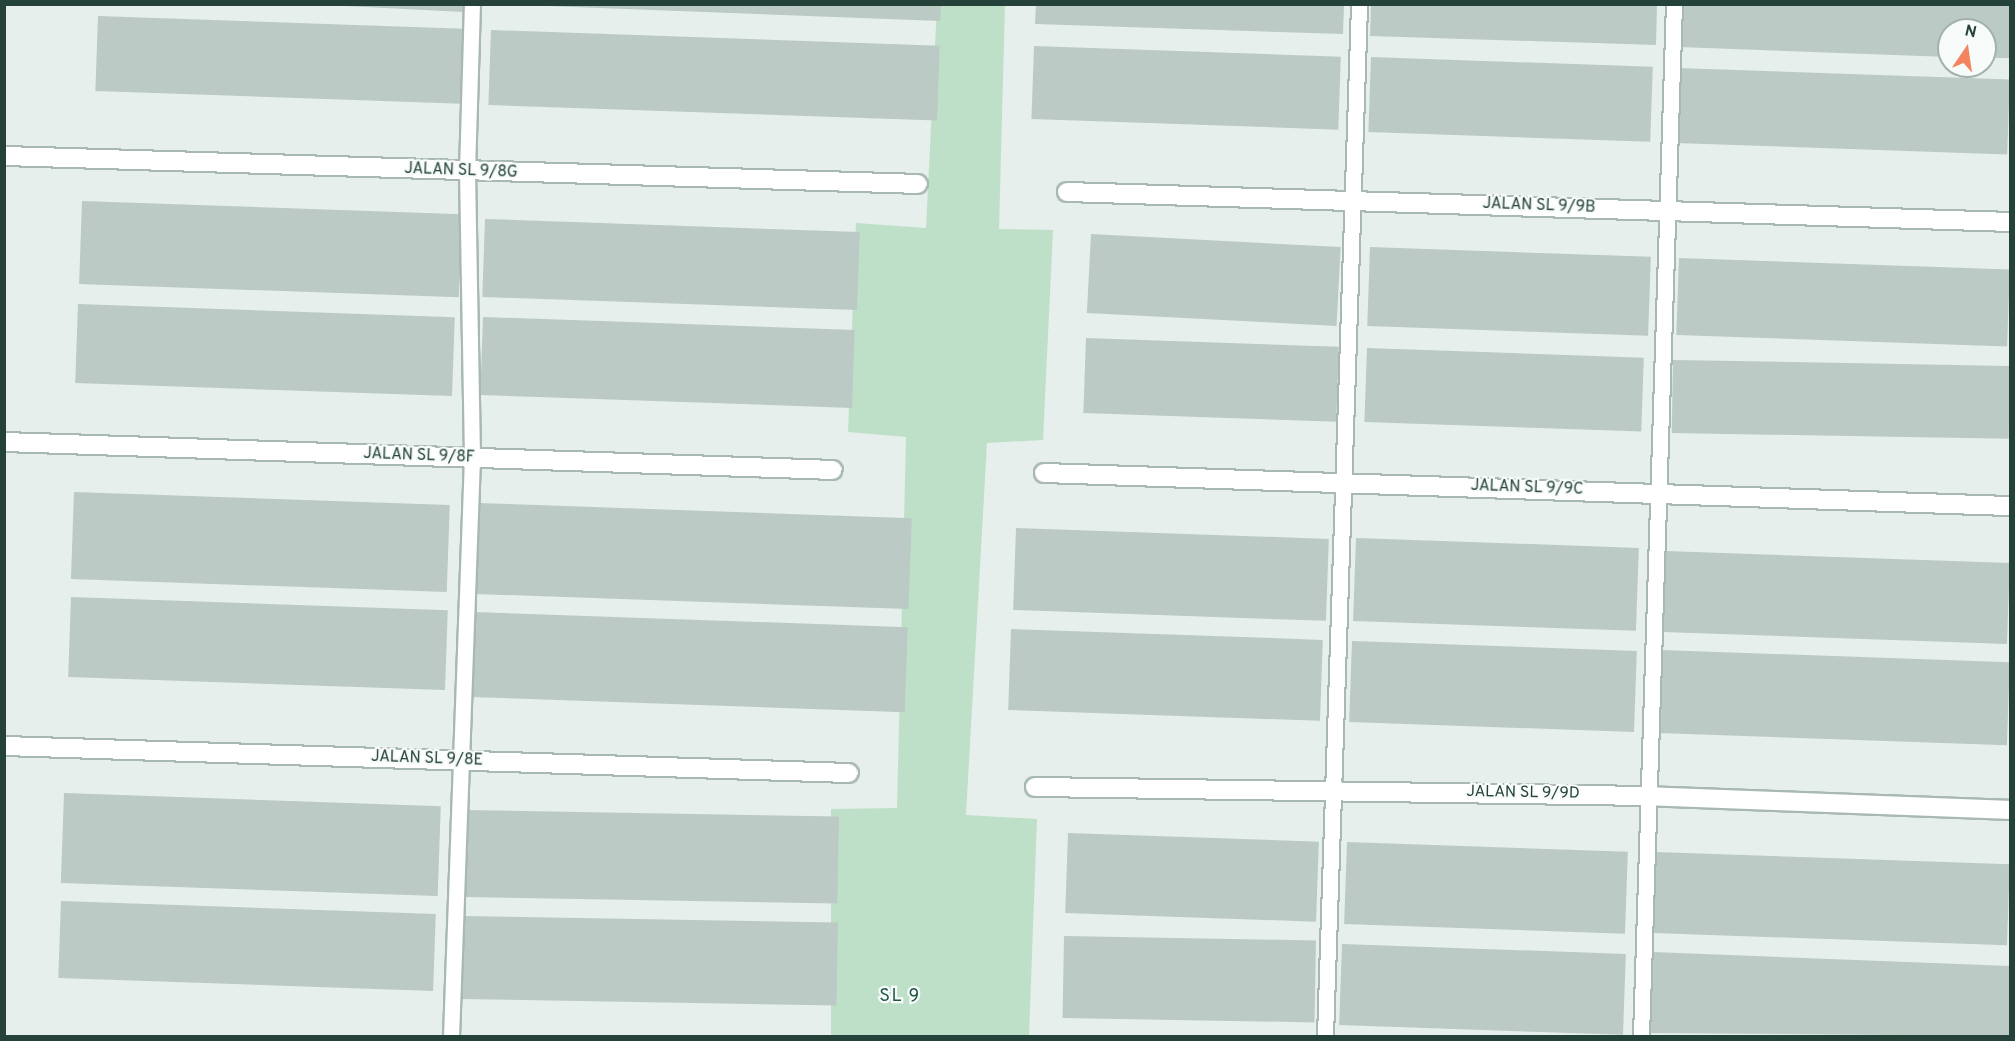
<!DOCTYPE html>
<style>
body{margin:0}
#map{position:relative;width:2015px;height:1041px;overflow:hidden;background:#e6efeb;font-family:Overpass,sans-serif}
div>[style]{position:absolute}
.green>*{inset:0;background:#bfe0c8}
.building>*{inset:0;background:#bbcac4;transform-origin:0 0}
.roads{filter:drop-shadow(2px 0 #a8b8b2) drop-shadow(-2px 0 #a8b8b2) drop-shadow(0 2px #a8b8b2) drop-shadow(0 -2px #a8b8b2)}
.lane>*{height:15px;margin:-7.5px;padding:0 7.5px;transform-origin:7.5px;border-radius:7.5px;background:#fff}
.street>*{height:18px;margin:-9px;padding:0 9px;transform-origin:9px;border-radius:9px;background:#fff}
span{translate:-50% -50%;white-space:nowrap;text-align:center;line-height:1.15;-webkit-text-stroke:4.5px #f7fbf9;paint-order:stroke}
.street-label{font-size:16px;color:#24423a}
.neighbourhood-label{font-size:18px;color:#1f5548;letter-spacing:1.5px}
.frame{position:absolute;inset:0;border:6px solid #24423a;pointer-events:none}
.north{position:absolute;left:1937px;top:18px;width:60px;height:60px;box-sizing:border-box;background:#f7fbf9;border:2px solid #a3b1ad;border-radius:50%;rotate:13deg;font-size:16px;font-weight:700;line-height:24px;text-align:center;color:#24423a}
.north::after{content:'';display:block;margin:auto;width:21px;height:27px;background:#f4845f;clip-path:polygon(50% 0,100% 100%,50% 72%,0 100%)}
</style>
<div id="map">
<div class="green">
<div style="clip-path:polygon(937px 5px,1005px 5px,999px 229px,1053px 230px,1043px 440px,987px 443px,966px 815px,1037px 819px,1029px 1036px,831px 1036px,831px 809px,897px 808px,906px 437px,848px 432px,856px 223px,926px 228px)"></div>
</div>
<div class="building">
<div style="clip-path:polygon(306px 4px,465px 4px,464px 12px)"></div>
<div style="clip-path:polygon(492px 4px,941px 4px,940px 21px)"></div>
<div style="clip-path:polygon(1036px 4px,1344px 4px,1343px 34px,1035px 24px)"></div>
<div style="clip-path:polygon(1371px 4px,1657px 4px,1656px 45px,1370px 36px)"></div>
<div style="clip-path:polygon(1681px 4px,2010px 4px,2010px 58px,1985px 58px,1985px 30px,1949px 30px,1949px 57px,1679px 47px)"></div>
<div style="left:98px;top:16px;width:366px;height:75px;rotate:2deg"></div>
<div style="left:491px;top:30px;width:449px;height:75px;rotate:2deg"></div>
<div style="left:1034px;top:46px;width:307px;height:73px;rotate:2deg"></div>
<div style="left:1371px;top:57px;width:282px;height:75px;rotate:2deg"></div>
<div style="left:1678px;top:68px;width:332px;height:75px;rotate:2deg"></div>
<div style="left:82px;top:201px;width:380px;height:83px;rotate:2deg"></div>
<div style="left:485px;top:219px;width:375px;height:78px;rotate:2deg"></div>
<div style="left:1091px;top:234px;width:250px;height:79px;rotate:3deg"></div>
<div style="left:1370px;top:247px;width:281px;height:79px;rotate:2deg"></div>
<div style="left:1679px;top:258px;width:331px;height:77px;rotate:2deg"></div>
<div style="left:78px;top:304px;width:377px;height:79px;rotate:2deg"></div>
<div style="left:483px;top:317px;width:372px;height:78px;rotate:2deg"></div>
<div style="left:1086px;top:338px;width:253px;height:75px;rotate:2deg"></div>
<div style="left:1367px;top:348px;width:277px;height:74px;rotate:2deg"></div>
<div style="left:1673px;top:360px;width:337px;height:73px;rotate:1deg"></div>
<div style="left:74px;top:492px;width:376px;height:87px;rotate:2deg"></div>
<div style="left:478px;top:503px;width:434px;height:91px;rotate:2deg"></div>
<div style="left:1016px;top:528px;width:313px;height:82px;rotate:2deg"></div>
<div style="left:1356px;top:538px;width:283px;height:83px;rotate:2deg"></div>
<div style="left:1666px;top:551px;width:344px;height:81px;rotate:2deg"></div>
<div style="left:71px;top:597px;width:377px;height:80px;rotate:2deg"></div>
<div style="left:473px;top:612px;width:435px;height:85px;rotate:2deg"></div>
<div style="left:1011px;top:629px;width:312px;height:81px;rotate:2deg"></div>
<div style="left:1352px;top:641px;width:285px;height:81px;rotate:2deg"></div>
<div style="left:1661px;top:650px;width:349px;height:83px;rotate:2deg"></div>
<div style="left:64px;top:793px;width:377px;height:90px;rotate:2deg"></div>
<div style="left:467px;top:810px;width:372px;height:87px;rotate:1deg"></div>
<div style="left:1068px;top:833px;width:251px;height:80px;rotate:2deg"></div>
<div style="left:1347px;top:842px;width:281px;height:82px;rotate:2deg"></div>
<div style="left:1656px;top:852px;width:354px;height:81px;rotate:2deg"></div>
<div style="left:61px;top:901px;width:375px;height:77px;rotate:2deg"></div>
<div style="left:462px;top:916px;width:376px;height:83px;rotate:1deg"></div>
<div style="left:1064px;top:936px;width:252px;height:82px;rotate:1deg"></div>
<div style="left:1342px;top:944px;width:284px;height:81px;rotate:2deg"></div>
<div style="clip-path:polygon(1653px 952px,2010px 966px,2010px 1036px,1650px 1033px)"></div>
</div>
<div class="roads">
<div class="lane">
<div style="left:451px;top:1036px;width:579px;rotate:-87.92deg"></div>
<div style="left:472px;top:457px;width:286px;rotate:-91deg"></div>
<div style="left:467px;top:171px;width:167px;rotate:-88.3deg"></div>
<div style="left:1325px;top:1036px;width:1033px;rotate:-88.11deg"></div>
<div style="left:1641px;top:1036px;width:1033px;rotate:-88.17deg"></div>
</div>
<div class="street">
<div style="left:4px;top:156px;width:914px;rotate:1.75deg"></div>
<div style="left:1067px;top:192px;width:943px;rotate:1.82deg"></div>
<div style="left:4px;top:442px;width:829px;rotate:1.93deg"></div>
<div style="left:1044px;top:473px;width:967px;rotate:1.96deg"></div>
<div style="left:4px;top:746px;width:845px;rotate:1.83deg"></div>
<div style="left:1035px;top:787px;width:611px;rotate:0.84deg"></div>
<div style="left:1646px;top:796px;width:364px;rotate:2.2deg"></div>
</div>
</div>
<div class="street-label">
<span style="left:461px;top:171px;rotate:2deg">JALAN SL 9/8G</span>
<span style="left:1539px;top:206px;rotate:2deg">JALAN SL 9/9B</span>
<span style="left:419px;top:456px;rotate:2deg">JALAN SL 9/8F</span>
<span style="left:1527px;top:488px;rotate:2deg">JALAN SL 9/9C</span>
<span style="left:427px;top:759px;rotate:2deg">JALAN SL 9/8E</span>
<span style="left:1523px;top:793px;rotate:1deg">JALAN SL 9/9D</span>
</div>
<div class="neighbourhood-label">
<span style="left:900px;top:997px">SL 9</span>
</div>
<div class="frame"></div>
<div class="north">N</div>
</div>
